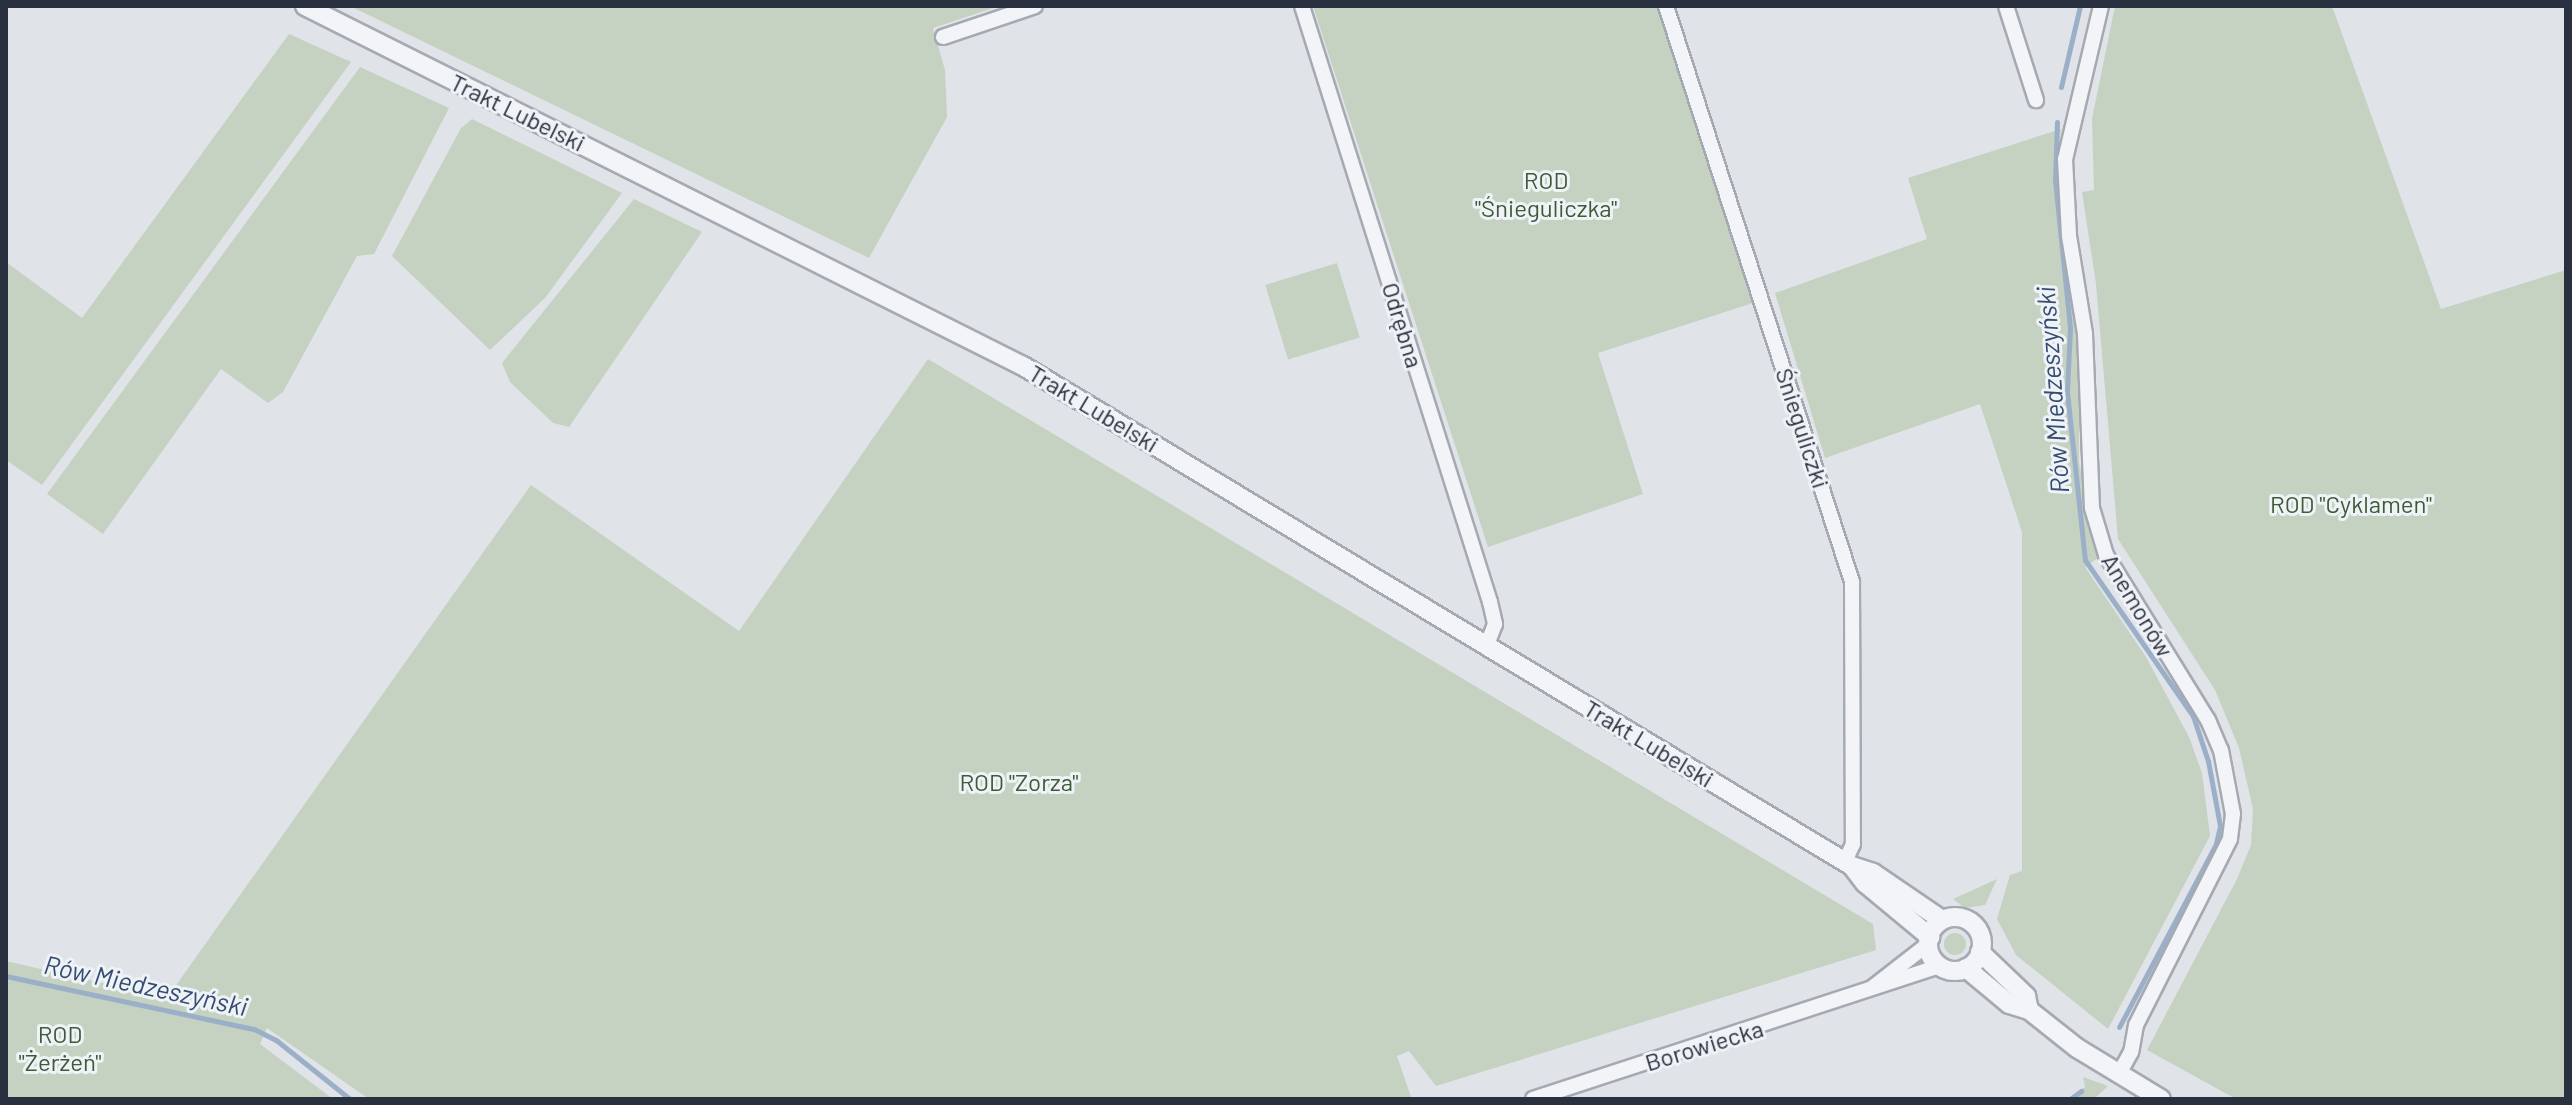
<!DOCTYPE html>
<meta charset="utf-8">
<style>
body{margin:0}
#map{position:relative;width:2572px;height:1105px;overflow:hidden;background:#e0e3e8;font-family:Barlow,sans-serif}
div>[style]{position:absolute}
.green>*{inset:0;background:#c5d2c1;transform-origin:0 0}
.round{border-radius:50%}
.stream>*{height:5px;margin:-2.5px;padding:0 2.5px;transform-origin:2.5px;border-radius:2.5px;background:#9bb0c8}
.roads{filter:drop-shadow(2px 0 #a5aab2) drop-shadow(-2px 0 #a5aab2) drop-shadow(0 2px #a5aab2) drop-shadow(0 -2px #a5aab2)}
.minor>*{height:14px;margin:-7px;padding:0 7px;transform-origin:7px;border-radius:7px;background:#f2f4f7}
.tertiary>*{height:18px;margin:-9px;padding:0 9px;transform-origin:9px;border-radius:9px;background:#f2f4f7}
.tertiary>.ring{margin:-9px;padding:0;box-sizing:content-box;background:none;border:18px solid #f2f4f7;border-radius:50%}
span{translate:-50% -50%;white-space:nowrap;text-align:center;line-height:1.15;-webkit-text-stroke:6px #eff2f6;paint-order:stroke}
.street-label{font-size:24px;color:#29303f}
.park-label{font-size:24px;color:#3c5b36}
.water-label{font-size:26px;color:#344e72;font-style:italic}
.frame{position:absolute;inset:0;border:8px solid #29303f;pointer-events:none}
</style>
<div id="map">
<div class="green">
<div style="clip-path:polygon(350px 6px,999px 6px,933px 28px,945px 70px,947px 117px,869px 258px)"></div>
<div style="clip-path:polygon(1313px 6px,1658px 6px,1753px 303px,1598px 353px,1643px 494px,1488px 547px)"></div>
<div style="clip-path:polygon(2115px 6px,2332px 6px,2441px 309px,2566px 270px,2566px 1099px,2236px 1099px,2147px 1050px,2237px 879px,2251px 845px,2253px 809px,2239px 748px,2215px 690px,2118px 539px,2096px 284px,2082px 192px,2094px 190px,2092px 119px)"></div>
<div style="clip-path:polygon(289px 34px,351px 62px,42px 485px,6px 460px,6px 262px,82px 318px)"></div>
<div style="clip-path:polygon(360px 67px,449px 108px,374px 254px,357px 256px,283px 392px,268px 403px,221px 369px,103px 534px,47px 494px)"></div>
<div style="clip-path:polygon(472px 119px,622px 193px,545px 298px,490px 350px,392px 256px,461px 128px)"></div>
<div style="clip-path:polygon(2061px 129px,2057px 161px,2063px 237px,2079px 335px,2079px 462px,2098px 558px,2085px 567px,2146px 657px,2189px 737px,2202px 773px,2210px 836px,2108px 1029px,2016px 955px,1997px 919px,2010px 875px,2022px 871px,2022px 532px,1980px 404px,1825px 458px,1775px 293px,1927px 239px,1908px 178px)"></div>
<div style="clip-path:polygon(634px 199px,702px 232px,569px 427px,553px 423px,510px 382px,502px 363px)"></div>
<div style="left:1337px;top:263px;width:78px;height:75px;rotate:73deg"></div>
<div style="clip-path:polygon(928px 359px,1873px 924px,1876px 950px,1436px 1086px,1409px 1051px,1397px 1056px,1411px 1097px,1406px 1099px,369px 1099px,267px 1028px,260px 1044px,333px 1099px,6px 1099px,6px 961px,167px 998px,531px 485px,739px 631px)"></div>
<div style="clip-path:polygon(1997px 879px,1985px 905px,1965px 908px,1953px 899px)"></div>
<div class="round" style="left:1944px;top:933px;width:22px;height:22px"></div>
<div style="clip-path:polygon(2083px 1077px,2108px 1086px,2094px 1099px,2069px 1099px,2085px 1087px)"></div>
</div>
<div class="stream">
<div style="left:2061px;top:87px;width:83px;rotate:-76.8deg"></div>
<div style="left:2057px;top:122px;width:58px;rotate:92deg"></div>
<div style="left:2055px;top:180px;width:149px;rotate:84.2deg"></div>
<div style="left:2070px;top:328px;width:64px;rotate:92.7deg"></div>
<div style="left:2067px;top:392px;width:169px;rotate:83.9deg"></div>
<div style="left:2085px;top:560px;width:190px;rotate:55.3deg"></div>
<div style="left:2193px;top:716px;width:47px;rotate:71.6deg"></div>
<div style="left:2208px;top:761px;width:66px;rotate:79.5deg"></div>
<div style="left:2220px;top:826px;width:18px;rotate:103deg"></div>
<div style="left:2216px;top:844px;width:207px;rotate:117.9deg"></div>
<div style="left:6px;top:976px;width:254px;rotate:12.1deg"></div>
<div style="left:254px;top:1029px;width:25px;rotate:27deg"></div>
<div style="left:276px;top:1040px;width:95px;rotate:38.6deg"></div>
<div style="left:2070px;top:1099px;width:14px;rotate:-36deg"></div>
</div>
<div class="roads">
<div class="minor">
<div style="left:1302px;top:6px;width:625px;rotate:72.49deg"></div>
<div style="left:1490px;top:602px;width:23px;rotate:77deg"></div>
<div style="left:1495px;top:624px;width:22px;rotate:111deg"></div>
<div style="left:1666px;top:6px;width:605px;rotate:72.1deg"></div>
<div style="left:1852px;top:582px;width:262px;rotate:89.8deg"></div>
<div style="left:1853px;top:844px;width:19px;rotate:115deg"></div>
<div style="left:2006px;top:6px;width:99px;rotate:72.3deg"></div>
<div style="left:2101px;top:6px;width:157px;rotate:103.2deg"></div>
<div style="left:2065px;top:159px;width:77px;rotate:87deg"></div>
<div style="left:2069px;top:236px;width:99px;rotate:80.7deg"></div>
<div style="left:2085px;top:334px;width:174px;rotate:87.7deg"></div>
<div style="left:2092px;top:508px;width:49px;rotate:73.4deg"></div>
<div style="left:2106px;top:555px;width:194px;rotate:58.3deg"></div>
<div style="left:2208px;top:720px;width:33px;rotate:67deg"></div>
<div style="left:2221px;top:750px;width:65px;rotate:79.4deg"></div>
<div style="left:2233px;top:814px;width:25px;rotate:97deg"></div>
<div style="left:2230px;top:839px;width:208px;rotate:116.8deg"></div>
<div style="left:2136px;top:1025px;width:27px;rotate:100deg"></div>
<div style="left:2131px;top:1052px;width:26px;rotate:119deg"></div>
<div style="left:943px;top:37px;width:97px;rotate:-18.6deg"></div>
<div style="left:1873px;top:987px;width:70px;rotate:-38deg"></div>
<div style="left:1533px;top:1099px;width:429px;rotate:-18.1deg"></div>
</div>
<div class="tertiary">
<div style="left:305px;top:6px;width:803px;rotate:26.63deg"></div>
<div style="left:1023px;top:366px;width:968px;rotate:31.1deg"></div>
<div style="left:1852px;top:866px;width:22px;rotate:18deg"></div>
<div style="left:1873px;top:873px;width:83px;rotate:34.3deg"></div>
<div style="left:1852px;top:866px;width:21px;rotate:53deg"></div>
<div style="left:1865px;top:883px;width:85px;rotate:39.7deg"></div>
<div class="ring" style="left:1928px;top:917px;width:36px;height:36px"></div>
<div style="left:1980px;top:952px;width:64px;rotate:43.7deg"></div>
<div style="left:2026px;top:996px;width:14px;rotate:78deg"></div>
<div style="left:1966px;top:968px;width:56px;rotate:39.9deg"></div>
<div style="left:2009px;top:1004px;width:21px;rotate:17deg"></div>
<div style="left:2029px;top:1010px;width:61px;rotate:38.4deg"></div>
<div style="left:2077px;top:1048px;width:98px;rotate:31.3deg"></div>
</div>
</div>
<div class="street-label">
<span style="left:518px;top:112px;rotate:26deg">Trakt Lubelski</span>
<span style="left:1403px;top:325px;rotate:73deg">Odrębna</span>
<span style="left:1094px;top:408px;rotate:31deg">Trakt Lubelski</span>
<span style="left:1803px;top:428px;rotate:72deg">Śnieguliczki</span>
<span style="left:2138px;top:605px;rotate:59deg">Anemonów</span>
<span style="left:1649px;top:743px;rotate:31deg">Trakt Lubelski</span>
<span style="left:1704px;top:1045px;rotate:-17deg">Borowiecka</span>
</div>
<div class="park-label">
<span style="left:1546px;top:194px">ROD<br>"Śnieguliczka"</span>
<span style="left:2351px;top:504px">ROD "Cyklamen"</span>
<span style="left:1019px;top:782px">ROD "Zorza"</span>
<span style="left:60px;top:1048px">ROD<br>"Żerżeń"</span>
</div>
<div class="water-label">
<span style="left:2052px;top:390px;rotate:-94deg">Rów Miedzeszyński</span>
<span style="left:146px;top:985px;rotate:12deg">Rów Miedzeszyński</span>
</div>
<div class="frame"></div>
</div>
